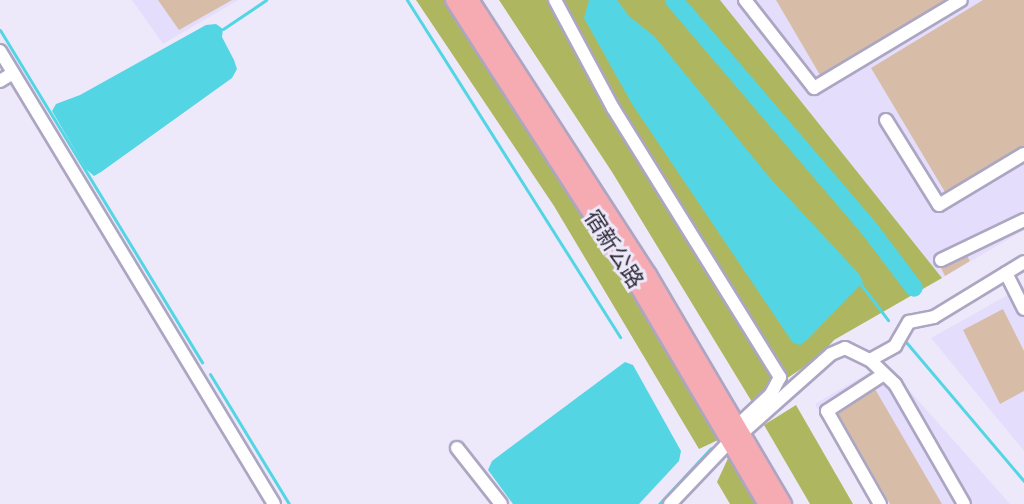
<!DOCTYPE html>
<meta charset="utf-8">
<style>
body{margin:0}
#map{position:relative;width:1024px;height:504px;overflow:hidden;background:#ede9fb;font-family:"PT Sans Narrow","Noto Sans SC",sans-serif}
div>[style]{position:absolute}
.built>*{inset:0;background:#e4defc}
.forest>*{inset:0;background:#aeb75f}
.water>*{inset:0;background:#54d5e3}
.stream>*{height:3px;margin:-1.5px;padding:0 1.5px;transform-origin:1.5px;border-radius:1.5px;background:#54d5e3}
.river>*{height:18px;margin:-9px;padding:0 9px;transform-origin:9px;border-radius:9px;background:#54d5e3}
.building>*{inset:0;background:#d7bda8}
.roads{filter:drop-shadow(2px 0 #aca6c2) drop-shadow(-2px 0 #aca6c2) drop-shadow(0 2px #aca6c2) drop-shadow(0 -2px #aca6c2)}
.minor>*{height:12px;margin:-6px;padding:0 6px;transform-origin:6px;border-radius:6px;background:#fff}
.highway>*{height:16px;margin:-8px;padding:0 8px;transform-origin:8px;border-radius:8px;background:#f6abb3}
span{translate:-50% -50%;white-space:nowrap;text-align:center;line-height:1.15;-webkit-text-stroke:6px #ede9fb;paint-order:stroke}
.street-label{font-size:22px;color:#2d2a36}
</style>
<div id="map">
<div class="built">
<div style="clip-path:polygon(132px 0,238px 0,163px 44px)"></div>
<div style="clip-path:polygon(720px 0,1024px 0,1024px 230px,942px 278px)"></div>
<div style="clip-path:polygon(1024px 286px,1024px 451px,931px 338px)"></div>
<div style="clip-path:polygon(885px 363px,1010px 504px,871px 504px,815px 404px)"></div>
</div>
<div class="forest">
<div style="clip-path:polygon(416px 0,447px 0,632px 287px,718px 432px,718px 440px,699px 449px,554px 206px)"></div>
<div style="clip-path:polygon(499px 0,720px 0,942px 278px,834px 340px,820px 356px,752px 402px,612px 172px)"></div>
<div style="clip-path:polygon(796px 405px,853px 504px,810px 504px,764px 425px)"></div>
<div style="clip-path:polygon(730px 454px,759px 504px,730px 504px,717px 482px)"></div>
</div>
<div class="water">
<div style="clip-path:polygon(589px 0,617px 0,629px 16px,655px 37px,769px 177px,859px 274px,863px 282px,807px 340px,800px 345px,793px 343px,632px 104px,584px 18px)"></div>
<div style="clip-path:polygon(216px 24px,223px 29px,222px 37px,234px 60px,237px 69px,232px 78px,101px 172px,94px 176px,86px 169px,52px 111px,56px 104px,80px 95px,206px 25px)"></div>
<div style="clip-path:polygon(625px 362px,633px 365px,681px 451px,679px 461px,639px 504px,513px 504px,488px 470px,492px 461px)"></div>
</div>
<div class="stream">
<div style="left:407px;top:0;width:399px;rotate:57.7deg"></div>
<div style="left:223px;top:29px;width:52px;rotate:-34deg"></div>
<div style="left:0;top:30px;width:389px;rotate:58.7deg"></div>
<div style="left:859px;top:282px;width:48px;rotate:52.7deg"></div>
<div style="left:906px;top:342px;width:182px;rotate:49.7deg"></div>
<div style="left:210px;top:374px;width:152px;rotate:58.7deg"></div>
<div style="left:659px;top:504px;width:76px;rotate:-47.1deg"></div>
</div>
<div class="river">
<div style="left:674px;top:0;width:299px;rotate:49.5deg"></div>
<div style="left:868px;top:227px;width:76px;rotate:53deg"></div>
</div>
<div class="building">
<div style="clip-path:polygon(158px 0,232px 0,179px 30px)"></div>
<div style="clip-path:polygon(776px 0,945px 0,820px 75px)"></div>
<div style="clip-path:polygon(983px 0,1024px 0,1024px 146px,945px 192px,871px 68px)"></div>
<div style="clip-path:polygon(967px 256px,970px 261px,945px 276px,941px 268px)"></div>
<div style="clip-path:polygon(1003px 309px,1024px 351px,1024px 391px,1000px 404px,963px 330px)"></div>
<div style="clip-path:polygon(875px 389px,942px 504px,890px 504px,838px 414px)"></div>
</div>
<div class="roads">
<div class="minor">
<div style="left:555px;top:0;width:123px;rotate:61.8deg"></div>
<div style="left:613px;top:108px;width:317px;rotate:58.2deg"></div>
<div style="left:780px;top:377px;width:19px;rotate:118deg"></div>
<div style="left:771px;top:394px;width:47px;rotate:136.7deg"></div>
<div style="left:745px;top:0;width:112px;rotate:51.9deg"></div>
<div style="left:814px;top:88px;width:171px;rotate:-30.9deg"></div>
<div style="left:0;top:51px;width:529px;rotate:58.83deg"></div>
<div style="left:0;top:81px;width:15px;rotate:-32deg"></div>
<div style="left:886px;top:120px;width:100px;rotate:58.1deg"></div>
<div style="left:939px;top:205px;width:99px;rotate:-31deg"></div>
<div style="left:941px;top:260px;width:92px;rotate:-25.7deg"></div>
<div style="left:1006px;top:273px;width:40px;rotate:63.4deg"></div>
<div style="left:870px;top:360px;width:29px;rotate:-29deg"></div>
<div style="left:895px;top:346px;width:28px;rotate:-60deg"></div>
<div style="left:909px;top:322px;width:25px;rotate:-11deg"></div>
<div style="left:934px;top:317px;width:105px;rotate:-31.4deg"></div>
<div style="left:741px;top:434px;width:120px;rotate:-41.6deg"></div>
<div style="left:831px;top:354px;width:15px;rotate:-23deg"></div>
<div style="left:845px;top:348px;width:28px;rotate:26deg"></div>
<div style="left:870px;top:360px;width:35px;rotate:44deg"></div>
<div style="left:895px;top:384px;width:138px;rotate:60.1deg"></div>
<div style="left:457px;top:448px;width:71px;rotate:51.8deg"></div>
<div style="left:670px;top:504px;width:87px;rotate:-46.4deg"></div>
<div style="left:880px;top:504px;width:107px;rotate:-119.7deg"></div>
<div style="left:827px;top:411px;width:68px;rotate:-33deg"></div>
</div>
<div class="highway">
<div style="left:454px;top:0;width:336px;rotate:57.2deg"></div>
<div style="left:636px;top:282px;width:258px;rotate:59.5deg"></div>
<div style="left:470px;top:0;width:328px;rotate:57.1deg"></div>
<div style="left:648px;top:275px;width:266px;rotate:59.5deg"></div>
</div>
</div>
<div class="street-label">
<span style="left:614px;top:249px;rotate:57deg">宿新公路</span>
</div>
</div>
